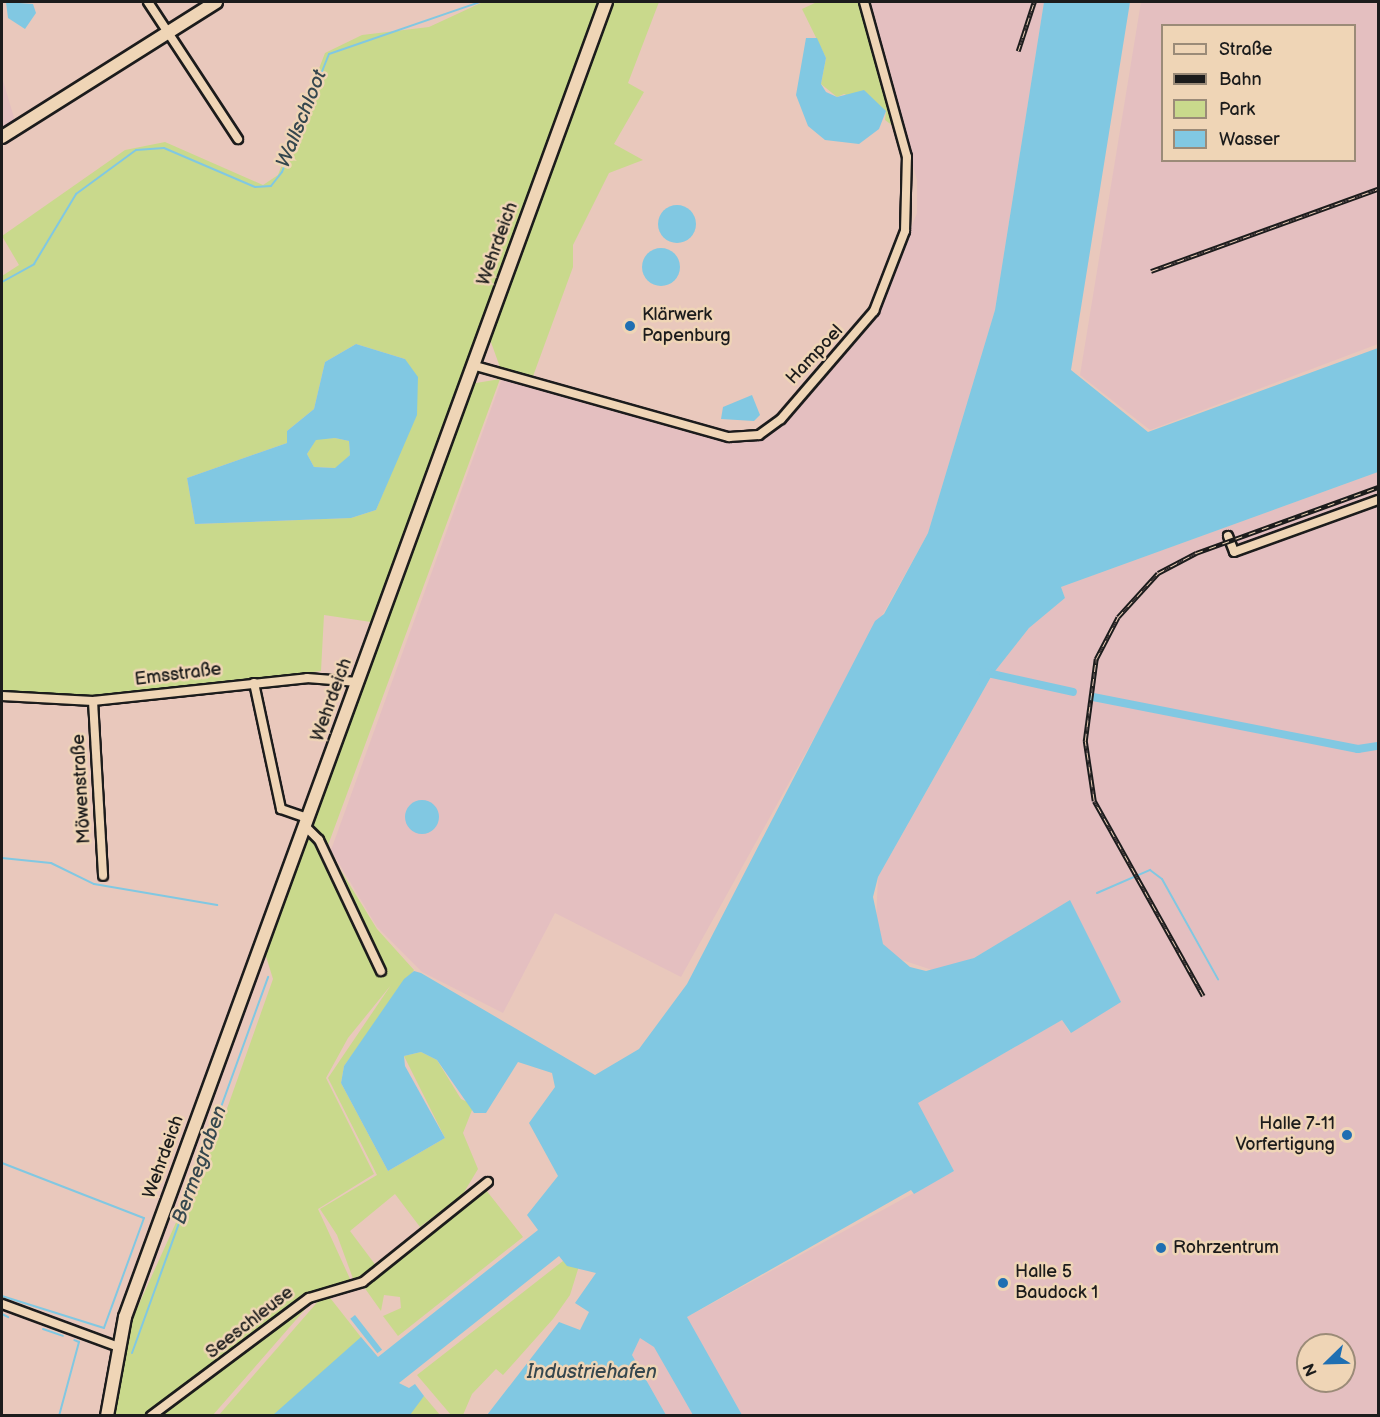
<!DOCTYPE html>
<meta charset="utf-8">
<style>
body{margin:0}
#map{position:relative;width:1380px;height:1417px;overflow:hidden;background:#e9c8bc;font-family:"Balsamiq Sans",sans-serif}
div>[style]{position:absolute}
.built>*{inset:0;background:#e4bfc0}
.green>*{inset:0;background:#c9d98c}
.water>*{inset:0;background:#81c8e2;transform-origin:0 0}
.round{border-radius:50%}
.stream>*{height:2px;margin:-1px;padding:0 1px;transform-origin:1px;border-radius:1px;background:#81c8e2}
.canal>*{height:8px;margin:-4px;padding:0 4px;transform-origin:4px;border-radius:4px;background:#81c8e2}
.roads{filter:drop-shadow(2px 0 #1c1c1c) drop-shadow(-2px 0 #1c1c1c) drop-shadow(0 2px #1c1c1c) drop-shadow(0 -2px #1c1c1c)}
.street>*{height:8px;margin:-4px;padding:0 4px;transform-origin:4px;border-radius:4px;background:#efd5b6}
.secondary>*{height:12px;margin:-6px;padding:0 6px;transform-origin:6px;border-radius:6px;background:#efd5b6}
.rail>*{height:4.5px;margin-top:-2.25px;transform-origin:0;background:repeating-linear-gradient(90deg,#efd5b6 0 7px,#1c1c1c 0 14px);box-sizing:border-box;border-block:2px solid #1c1c1c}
.dots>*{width:16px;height:16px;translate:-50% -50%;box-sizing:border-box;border:3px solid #efd5b6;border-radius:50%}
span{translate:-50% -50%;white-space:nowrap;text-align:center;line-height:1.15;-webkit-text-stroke:5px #efd5b6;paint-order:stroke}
.street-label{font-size:18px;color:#1c1c1c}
.poi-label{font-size:18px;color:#1c1c1c}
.left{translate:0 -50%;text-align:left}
.right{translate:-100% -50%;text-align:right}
.water-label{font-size:20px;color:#35474e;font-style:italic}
.frame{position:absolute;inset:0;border:3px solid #1c1c1c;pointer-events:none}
.legend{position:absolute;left:1161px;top:24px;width:195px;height:138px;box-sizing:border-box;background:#efd5b6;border:2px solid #9b8b78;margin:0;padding:8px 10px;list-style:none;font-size:18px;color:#1c1c1c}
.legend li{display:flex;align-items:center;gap:12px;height:30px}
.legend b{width:30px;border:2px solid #9b8b78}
.north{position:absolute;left:1296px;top:1333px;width:60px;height:60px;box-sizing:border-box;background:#efd5b6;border:2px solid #9b8b78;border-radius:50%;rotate:247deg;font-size:16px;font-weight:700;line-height:24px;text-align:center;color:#1c1c1c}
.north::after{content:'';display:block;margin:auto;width:21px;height:27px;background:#1f6fb2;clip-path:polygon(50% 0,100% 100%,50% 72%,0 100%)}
</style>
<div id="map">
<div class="built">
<div style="clip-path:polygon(868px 2px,1044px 2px,995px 310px,928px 533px,681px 977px,555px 913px,503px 1013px,422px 972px,377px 927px,331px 850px,504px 373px,735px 432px,758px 431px,780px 425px,871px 325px,917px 213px,917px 180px)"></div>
<div style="clip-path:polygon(evenodd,1141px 2px,1378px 2px,1378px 344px,1150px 430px,1080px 375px,1141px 2px,1162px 26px,1354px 26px,1354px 160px,1162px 160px,1162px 26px)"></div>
<div style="clip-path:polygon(2px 77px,15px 121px,2px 130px)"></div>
<div style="clip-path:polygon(evenodd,1378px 472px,1378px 1415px,666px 1415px,632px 1355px,640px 1337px,691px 1326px,687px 1317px,954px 1171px,917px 1103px,1062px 1020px,1070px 1033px,1070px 900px,974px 958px,935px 971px,896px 958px,883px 944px,876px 922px,878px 877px,992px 675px,1029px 628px,1065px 598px,1061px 587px,1378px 472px,1308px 1345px,1344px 1345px,1344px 1381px,1308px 1381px,1308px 1345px)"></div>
</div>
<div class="green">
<div style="clip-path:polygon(evenodd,483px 2px,600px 2px,600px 7px,371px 622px,324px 615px,321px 671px,93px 696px,15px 696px,2px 690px,2px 276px,19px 265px,2px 236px,125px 150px,165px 142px,263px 185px,278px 175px,325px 53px,362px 35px,429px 27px,483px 2px,356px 344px,405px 359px,395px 464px,376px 510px,351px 518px,195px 524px,187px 478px,287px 443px,287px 431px,314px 409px,325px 362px,356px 344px)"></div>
<div style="clip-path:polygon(608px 2px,659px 2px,628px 83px,644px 92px,614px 144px,643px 160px,609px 173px,573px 245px,573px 267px,532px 379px,501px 370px,488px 334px)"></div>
<div style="clip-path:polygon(817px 2px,860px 2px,897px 129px,885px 120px,886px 111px,844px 94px,837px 97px,821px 84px,826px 58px,802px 9px)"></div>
<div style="clip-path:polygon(500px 379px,327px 848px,377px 929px,414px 970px,344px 1066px,341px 1083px,388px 1171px,445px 1138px,404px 1056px,421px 1052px,437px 1060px,461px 1099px,474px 1105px,463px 1133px,478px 1169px,463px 1194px,420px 1227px,395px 1194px,350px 1231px,377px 1267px,355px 1284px,337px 1235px,320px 1209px,377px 1175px,328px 1078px,391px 985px,348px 1038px,326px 1078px,374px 1174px,318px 1209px,351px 1281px,305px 1296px,145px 1415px,111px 1415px,119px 1348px,224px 1117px,273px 979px,264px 950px,470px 384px)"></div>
<div style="clip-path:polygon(335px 438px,349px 441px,350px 455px,336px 468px,314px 467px,307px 454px,316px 439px)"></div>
<div style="clip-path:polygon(486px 1190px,523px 1237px,398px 1336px,383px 1316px,401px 1308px,400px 1297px,384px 1295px,381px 1311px,364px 1287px)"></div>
<div style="clip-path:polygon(563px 1261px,579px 1266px,570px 1295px,553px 1319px,503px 1375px,496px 1369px,472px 1394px,463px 1415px,451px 1415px,417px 1375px)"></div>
<div style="clip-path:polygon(321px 1298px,331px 1299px,364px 1341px,286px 1415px,218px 1416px)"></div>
<div style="clip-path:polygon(308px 1306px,213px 1415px,157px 1416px,188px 1396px)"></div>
<div style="clip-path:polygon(424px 1396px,440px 1415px,401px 1416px)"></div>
</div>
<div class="water">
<div style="clip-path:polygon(6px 2px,33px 4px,36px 13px,25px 29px,8px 18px)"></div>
<div style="clip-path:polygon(1044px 2px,1130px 2px,1071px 370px,1148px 432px,1378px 348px,1378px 472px,1061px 587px,1065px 598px,1029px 628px,992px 675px,878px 877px,873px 897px,883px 944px,910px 967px,926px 971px,974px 958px,1070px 900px,1121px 1002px,1071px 1033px,1062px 1020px,918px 1103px,954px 1171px,914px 1194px,911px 1190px,687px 1317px,742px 1415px,693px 1415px,654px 1347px,640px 1338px,632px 1355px,666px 1415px,487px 1415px,559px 1322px,580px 1330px,589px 1312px,575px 1303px,596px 1273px,567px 1266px,559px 1256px,399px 1383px,409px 1388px,415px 1384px,424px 1396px,410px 1415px,273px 1415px,361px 1337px,378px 1357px,538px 1230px,527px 1215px,558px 1176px,529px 1123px,555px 1087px,552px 1073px,518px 1062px,486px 1113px,474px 1113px,437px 1060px,421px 1052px,404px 1056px,405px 1066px,445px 1138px,388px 1171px,341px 1083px,344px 1066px,404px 979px,414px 971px,421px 973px,595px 1075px,639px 1049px,687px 984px,875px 621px,884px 614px,928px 533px,995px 310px)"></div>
<div style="clip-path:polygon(806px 38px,817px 38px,826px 58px,821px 84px,826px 92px,837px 97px,864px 90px,886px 111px,879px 129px,859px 144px,825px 140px,808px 126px,796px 95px)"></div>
<div class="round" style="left:658px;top:205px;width:38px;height:38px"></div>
<div class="round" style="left:642px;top:248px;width:38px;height:38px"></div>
<div style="clip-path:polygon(evenodd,356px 344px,405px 359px,418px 377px,417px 415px,376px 510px,351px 518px,195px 524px,187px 478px,287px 443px,287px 431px,314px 409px,325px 362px,356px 344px,335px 438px,349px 441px,350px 455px,335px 468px,314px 467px,307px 454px,316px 440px,335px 438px)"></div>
<div style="clip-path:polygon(752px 395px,760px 415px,754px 421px,721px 419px,723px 407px)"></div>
<div class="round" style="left:405px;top:800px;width:34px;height:34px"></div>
<div style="left:355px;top:1315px;width:44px;height:6px;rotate:52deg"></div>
</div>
<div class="stream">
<div style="left:2px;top:282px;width:37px;rotate:-29deg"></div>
<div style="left:34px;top:264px;width:82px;rotate:-59deg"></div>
<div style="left:76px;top:194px;width:74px;rotate:-36.3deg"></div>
<div style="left:136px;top:150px;width:28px;rotate:-4deg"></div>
<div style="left:164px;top:148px;width:99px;rotate:23.2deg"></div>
<div style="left:255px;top:187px;width:16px;rotate:-4deg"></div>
<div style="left:271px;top:186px;width:18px;rotate:-52deg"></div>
<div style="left:282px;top:172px;width:127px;rotate:-68.3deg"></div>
<div style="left:329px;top:54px;width:160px;rotate:-19deg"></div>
<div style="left:2px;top:858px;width:49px;rotate:5.8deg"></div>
<div style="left:51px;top:863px;width:48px;rotate:26deg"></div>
<div style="left:94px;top:884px;width:125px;rotate:9.7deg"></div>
<div style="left:1097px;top:893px;width:58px;rotate:-23.5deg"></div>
<div style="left:1150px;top:870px;width:15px;rotate:37deg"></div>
<div style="left:1162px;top:879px;width:115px;rotate:60.8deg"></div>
<div style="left:2px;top:1163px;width:152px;rotate:21.2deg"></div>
<div style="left:144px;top:1218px;width:117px;rotate:110deg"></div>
<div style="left:104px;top:1328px;width:107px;rotate:-162.6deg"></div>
<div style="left:2px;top:1314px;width:7px;rotate:27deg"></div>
<div style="left:43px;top:1329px;width:21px;rotate:19deg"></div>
<div style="left:132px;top:1353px;width:400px;rotate:-70.1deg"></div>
<div style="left:59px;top:1416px;width:77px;rotate:-74.9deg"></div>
<div style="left:79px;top:1342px;width:5px;rotate:-158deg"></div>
</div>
<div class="canal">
<div style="left:983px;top:672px;width:92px;rotate:12.5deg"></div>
<div style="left:1093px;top:697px;width:270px;rotate:11.1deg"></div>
<div style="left:1358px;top:749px;width:20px;rotate:-9deg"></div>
</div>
<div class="roads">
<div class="street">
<div style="left:148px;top:2px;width:164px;rotate:56.7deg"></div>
<div style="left:472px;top:365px;width:267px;rotate:15.7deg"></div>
<div style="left:729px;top:437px;width:30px;rotate:-4deg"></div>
<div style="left:759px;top:435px;width:27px;rotate:-36deg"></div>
<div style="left:781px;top:419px;width:143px;rotate:-49.3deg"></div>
<div style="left:874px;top:311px;width:86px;rotate:-68.8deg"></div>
<div style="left:905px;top:231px;width:74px;rotate:-88.5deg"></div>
<div style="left:907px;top:157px;width:161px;rotate:-105.5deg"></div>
<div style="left:1228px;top:536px;width:17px;rotate:69deg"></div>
<div style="left:1234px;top:552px;width:153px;rotate:-19.9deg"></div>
<div style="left:254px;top:683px;width:129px;rotate:77.9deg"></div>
<div style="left:281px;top:809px;width:28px;rotate:19deg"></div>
<div style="left:2px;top:696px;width:91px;rotate:3.1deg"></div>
<div style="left:93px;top:701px;width:215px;rotate:-6.1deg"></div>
<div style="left:307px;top:678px;width:51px;rotate:4.5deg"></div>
<div style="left:93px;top:701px;width:175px;rotate:86.7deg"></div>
<div style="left:304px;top:825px;width:21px;rotate:45deg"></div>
<div style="left:319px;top:840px;width:145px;rotate:64.7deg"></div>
<div style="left:2px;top:1304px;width:121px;rotate:20.2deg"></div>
<div style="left:151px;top:1416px;width:197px;rotate:-36.8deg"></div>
<div style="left:309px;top:1298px;width:56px;rotate:-16.5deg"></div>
<div style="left:363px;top:1282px;width:160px;rotate:-38.7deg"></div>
</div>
<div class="secondary">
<div style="left:2px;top:137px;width:253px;rotate:-32.2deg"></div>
<div style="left:107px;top:1416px;width:101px;rotate:-79.7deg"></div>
<div style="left:125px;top:1317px;width:1400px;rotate:-69.91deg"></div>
</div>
</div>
<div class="rail">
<div style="left:1018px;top:51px;width:52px;rotate:-71.9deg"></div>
<div style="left:1151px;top:271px;width:241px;rotate:-19.9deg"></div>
<div style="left:1203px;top:996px;width:223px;rotate:-119.2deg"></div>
<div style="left:1094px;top:801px;width:61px;rotate:-98.5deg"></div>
<div style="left:1085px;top:741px;width:83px;rotate:-82.4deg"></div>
<div style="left:1096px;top:659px;width:47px;rotate:-62.4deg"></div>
<div style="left:1118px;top:617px;width:59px;rotate:-47.7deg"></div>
<div style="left:1158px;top:573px;width:43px;rotate:-27.8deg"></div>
<div style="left:1196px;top:553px;width:194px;rotate:-19.9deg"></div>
</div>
<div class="dots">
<div style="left:630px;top:326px;background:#1f6fb2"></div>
<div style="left:1347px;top:1135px;background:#1f6fb2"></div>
<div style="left:1161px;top:1248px;background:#1f6fb2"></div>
<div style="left:1003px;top:1283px;background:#1f6fb2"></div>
</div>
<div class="street-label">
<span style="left:498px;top:244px;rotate:-70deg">Wehrdeich</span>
<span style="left:815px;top:355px;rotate:-47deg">Hampoel</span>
<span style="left:178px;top:675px;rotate:-7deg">Emsstraße</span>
<span style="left:332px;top:700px;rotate:-70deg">Wehrdeich</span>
<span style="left:82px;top:789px;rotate:-93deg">Möwenstraße</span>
<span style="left:164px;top:1157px;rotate:-70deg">Wehrdeich</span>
<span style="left:250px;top:1323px;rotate:-38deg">Seeschleuse</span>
</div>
<div class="poi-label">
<span class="left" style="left:642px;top:326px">Klärwerk<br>Papenburg</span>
<span class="right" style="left:1335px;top:1135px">Halle 7-11<br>Vorfertigung</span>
<span class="left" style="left:1173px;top:1248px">Rohrzentrum</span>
<span class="left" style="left:1015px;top:1283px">Halle 5<br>Baudock 1</span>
</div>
<div class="water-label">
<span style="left:302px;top:119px;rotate:-68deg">Wallschloot</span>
<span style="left:200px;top:1165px;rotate:-70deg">Bermegraben</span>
<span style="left:592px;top:1372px">Industriehafen</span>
</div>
<div class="frame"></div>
<ul class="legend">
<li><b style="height:8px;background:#efd5b6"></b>Straße</li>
<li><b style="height:8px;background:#1c1c1c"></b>Bahn</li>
<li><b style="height:16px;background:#c9d98c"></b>Park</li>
<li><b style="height:16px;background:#81c8e2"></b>Wasser</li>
</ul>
<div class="north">N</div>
</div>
